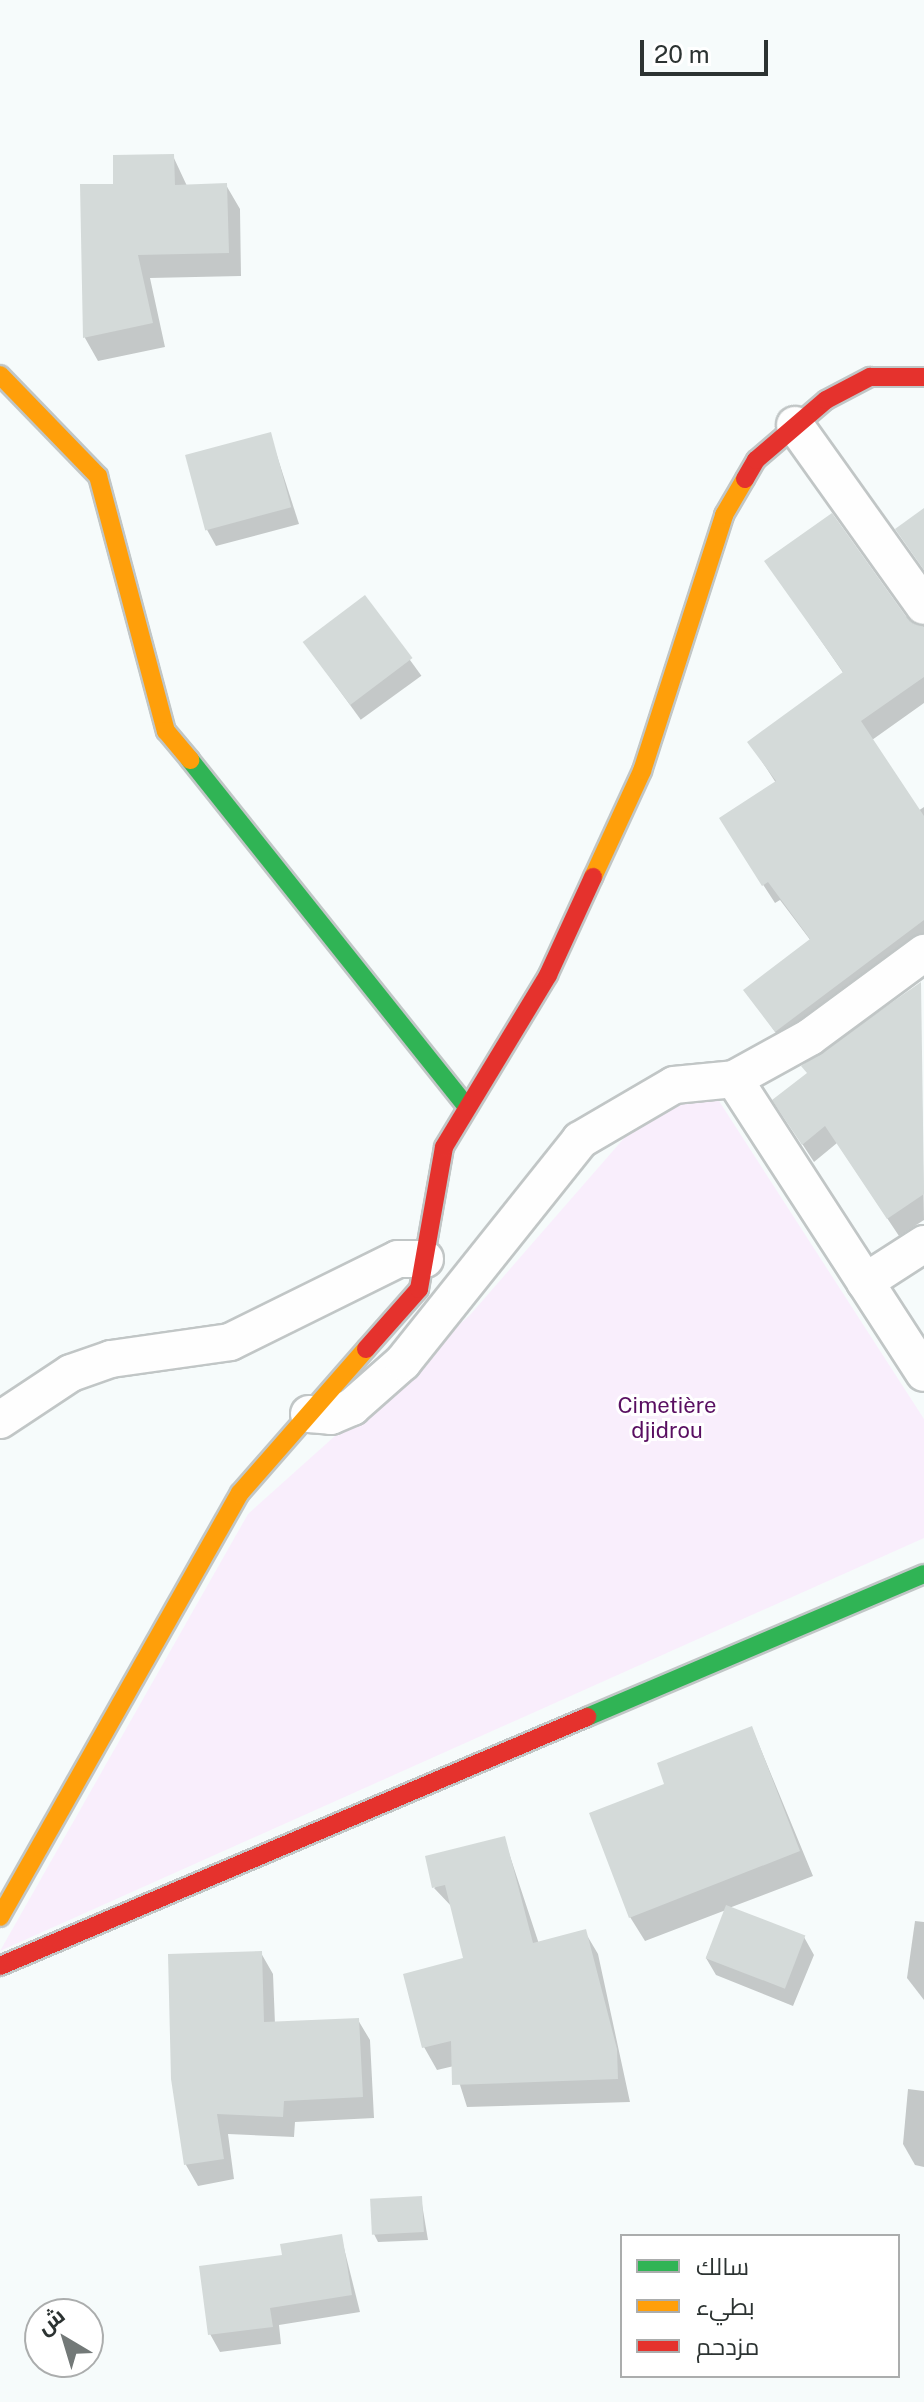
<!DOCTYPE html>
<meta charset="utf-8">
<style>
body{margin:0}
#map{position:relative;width:924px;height:2402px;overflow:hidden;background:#f6fbfb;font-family:"Public Sans",Cairo,sans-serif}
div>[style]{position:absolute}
.green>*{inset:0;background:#f9eefc}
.shadow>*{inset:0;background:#0003;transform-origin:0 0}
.building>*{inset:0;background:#d4dad9;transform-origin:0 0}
.roads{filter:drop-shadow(2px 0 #c1c6c6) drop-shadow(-2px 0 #c1c6c6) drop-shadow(0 2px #c1c6c6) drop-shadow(0 -2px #c1c6c6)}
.street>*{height:36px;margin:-18px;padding:0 18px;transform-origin:18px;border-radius:18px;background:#fefefe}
.fast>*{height:18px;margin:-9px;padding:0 9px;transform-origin:9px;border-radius:9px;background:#30b455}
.slow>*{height:18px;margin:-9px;padding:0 9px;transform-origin:9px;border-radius:9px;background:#ff9f0a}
.jam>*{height:18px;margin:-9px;padding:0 9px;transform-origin:9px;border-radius:9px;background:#e5322d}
span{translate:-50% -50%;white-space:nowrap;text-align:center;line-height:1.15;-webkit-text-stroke:6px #fff;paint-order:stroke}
.park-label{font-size:22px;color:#590f61}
.legend{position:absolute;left:620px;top:2234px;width:280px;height:144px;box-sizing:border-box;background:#fff;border:2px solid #abadad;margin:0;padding:10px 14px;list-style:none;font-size:24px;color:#2c3332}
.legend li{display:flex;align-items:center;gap:16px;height:40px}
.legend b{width:40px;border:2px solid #abadad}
.north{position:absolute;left:24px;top:2298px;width:80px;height:80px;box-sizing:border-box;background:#fff;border:2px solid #abadad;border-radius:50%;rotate:322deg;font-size:22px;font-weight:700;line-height:32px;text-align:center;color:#2c3332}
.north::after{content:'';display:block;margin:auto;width:28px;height:36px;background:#737978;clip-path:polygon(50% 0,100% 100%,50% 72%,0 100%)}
.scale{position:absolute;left:640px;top:40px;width:128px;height:36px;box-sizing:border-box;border:4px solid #2c3332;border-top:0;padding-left:10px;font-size:24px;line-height:28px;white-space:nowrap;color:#2c3332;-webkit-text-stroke:6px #fff;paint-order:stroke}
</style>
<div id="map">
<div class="green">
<div style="clip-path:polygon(710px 1087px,924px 1419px,924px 1538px,0 1951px,248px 1514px,470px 1315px,632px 1129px)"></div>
</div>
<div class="shadow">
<div style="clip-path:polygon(173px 156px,187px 186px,226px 185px,240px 209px,241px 276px,150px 278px,165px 347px,98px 361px,85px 338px,82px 186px,115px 185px)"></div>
<div style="clip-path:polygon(270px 434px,299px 524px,216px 546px,206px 528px)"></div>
<div style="clip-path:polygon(767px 562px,924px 624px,924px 703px,872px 740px,918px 811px,924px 807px,924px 947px,787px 1049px,746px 990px,811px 941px,780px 900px,775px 903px,732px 837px,776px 783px,750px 743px,844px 674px)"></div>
<div style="left:365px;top:598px;width:96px;height:75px;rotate:54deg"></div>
<div style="clip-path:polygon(920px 984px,924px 1220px,899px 1236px,837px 1143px,814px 1162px,786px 1119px)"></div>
<div style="clip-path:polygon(752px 1728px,813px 1876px,729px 1908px,804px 1937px,814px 1955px,793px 2006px,716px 1975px,706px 1958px,726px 1910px,645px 1941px,630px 1917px,667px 1785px)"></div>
<div style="clip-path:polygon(504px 1838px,539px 1944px,585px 1932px,598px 1954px,630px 2102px,467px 2107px,454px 2066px,437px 2070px,424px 2047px,466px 1959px,453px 1908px,434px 1888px)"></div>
<div style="clip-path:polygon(915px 1921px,924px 1922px,924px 2000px,907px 1978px)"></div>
<div style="clip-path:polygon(261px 1953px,273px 1974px,275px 2024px,358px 2020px,370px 2040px,374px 2118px,295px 2122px,294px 2137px,228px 2134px,234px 2179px,198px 2186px,186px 2165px,173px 2079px)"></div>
<div style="clip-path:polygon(908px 2089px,924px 2091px,924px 2167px,915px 2165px,903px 2144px)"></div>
<div style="clip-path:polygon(421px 2198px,428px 2240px,378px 2242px,374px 2234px)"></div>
<div style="clip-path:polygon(341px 2236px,360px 2312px,279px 2325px,281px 2344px,220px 2352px,210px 2334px,284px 2257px)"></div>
</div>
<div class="building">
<div style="clip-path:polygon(174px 154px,175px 185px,227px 183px,229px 253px,138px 255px,153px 323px,83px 338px,80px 184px,113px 184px,113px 155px)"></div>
<div style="left:271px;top:432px;width:78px;height:89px;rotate:75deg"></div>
<div style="clip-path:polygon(924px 508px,924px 570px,895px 529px)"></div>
<div style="clip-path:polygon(832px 513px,907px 618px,924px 627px,924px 677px,861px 721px,924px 816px,924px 920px,775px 1032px,743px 990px,810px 939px,768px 882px,762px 886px,719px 818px,776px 781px,747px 742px,843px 672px,764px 561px)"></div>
<div style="left:365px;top:595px;width:79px;height:78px;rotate:53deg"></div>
<div style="clip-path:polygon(921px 982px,924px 1194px,887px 1219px,825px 1126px,802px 1145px,772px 1100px,807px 1073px,801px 1066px)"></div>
<div style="clip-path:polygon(752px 1726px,800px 1851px,629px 1918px,589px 1813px,664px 1784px,657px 1763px)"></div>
<div style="clip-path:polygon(505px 1836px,533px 1943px,586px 1929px,617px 2049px,618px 2079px,452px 2085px,451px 2041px,422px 2048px,403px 1974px,463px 1958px,445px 1885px,432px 1888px,425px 1856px)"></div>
<div style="left:726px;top:1905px;width:85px;height:57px;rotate:21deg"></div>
<div style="clip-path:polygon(262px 1951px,264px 2022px,359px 2018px,363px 2097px,284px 2101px,283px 2117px,217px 2114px,224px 2159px,184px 2165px,171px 2079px,168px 1954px)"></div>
<div style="left:422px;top:2196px;width:36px;height:52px;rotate:87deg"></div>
<div style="clip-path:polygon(342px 2234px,352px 2295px,270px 2308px,273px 2327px,208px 2335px,199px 2266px,282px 2255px,280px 2244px)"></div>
</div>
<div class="roads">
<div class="street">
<div style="left:795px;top:425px;width:222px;rotate:54.5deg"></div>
<div style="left:734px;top:1079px;width:350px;rotate:57.1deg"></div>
<div style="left:865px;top:1282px;width:70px;rotate:-32.8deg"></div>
<div style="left:309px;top:1414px;width:22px;rotate:5deg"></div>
<div style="left:331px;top:1416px;width:23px;rotate:-23deg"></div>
<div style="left:352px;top:1407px;width:68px;rotate:-41.4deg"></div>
<div style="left:403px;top:1362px;width:284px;rotate:-51.4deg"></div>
<div style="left:580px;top:1140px;width:109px;rotate:-30.3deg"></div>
<div style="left:674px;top:1085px;width:60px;rotate:-5.7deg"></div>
<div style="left:734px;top:1079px;width:87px;rotate:-28.9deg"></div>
<div style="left:810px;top:1037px;width:142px;rotate:-36.4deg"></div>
<div style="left:0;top:1420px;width:85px;rotate:-33.5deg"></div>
<div style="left:71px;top:1373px;width:42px;rotate:-19.3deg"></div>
<div style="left:111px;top:1359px;width:120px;rotate:-8.1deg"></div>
<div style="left:230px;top:1342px;width:187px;rotate:-26.3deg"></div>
<div style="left:398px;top:1259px;width:27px"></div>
</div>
<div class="fast">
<div style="left:190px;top:760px;width:440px;rotate:51.4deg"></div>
<div style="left:587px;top:1717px;width:366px;rotate:-23deg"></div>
</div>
<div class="slow">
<div style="left:0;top:375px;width:141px;rotate:45.9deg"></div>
<div style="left:98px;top:476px;width:264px;rotate:75.1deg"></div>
<div style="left:166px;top:731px;width:38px;rotate:50deg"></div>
<div style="left:593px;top:877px;width:117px;rotate:-65.2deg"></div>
<div style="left:642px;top:771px;width:269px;rotate:-72.2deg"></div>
<div style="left:724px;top:515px;width:42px;rotate:-59.7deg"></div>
<div style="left:0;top:1917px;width:487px;rotate:-60.5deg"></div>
<div style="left:240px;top:1493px;width:191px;rotate:-48.8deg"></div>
</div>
<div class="jam">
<div style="left:745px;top:479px;width:22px;rotate:-60deg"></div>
<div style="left:756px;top:460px;width:92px;rotate:-40.6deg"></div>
<div style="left:826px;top:400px;width:50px;rotate:-27.6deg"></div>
<div style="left:870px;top:377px;width:54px"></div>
<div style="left:366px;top:1349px;width:80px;rotate:-48.5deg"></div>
<div style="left:419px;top:1289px;width:144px;rotate:-80deg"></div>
<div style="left:444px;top:1147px;width:201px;rotate:-58.8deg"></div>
<div style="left:548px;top:975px;width:108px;rotate:-65.3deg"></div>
<div style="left:0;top:1966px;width:638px;rotate:-22.99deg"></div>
</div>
</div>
<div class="park-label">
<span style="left:667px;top:1418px">Cimetière<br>djidrou</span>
</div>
<ul class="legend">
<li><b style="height:10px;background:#30b455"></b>سالك</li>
<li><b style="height:10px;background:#ff9f0a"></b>بطيء</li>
<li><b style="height:10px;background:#e5322d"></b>مزدحم</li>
</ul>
<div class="north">ش</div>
<div class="scale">20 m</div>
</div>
